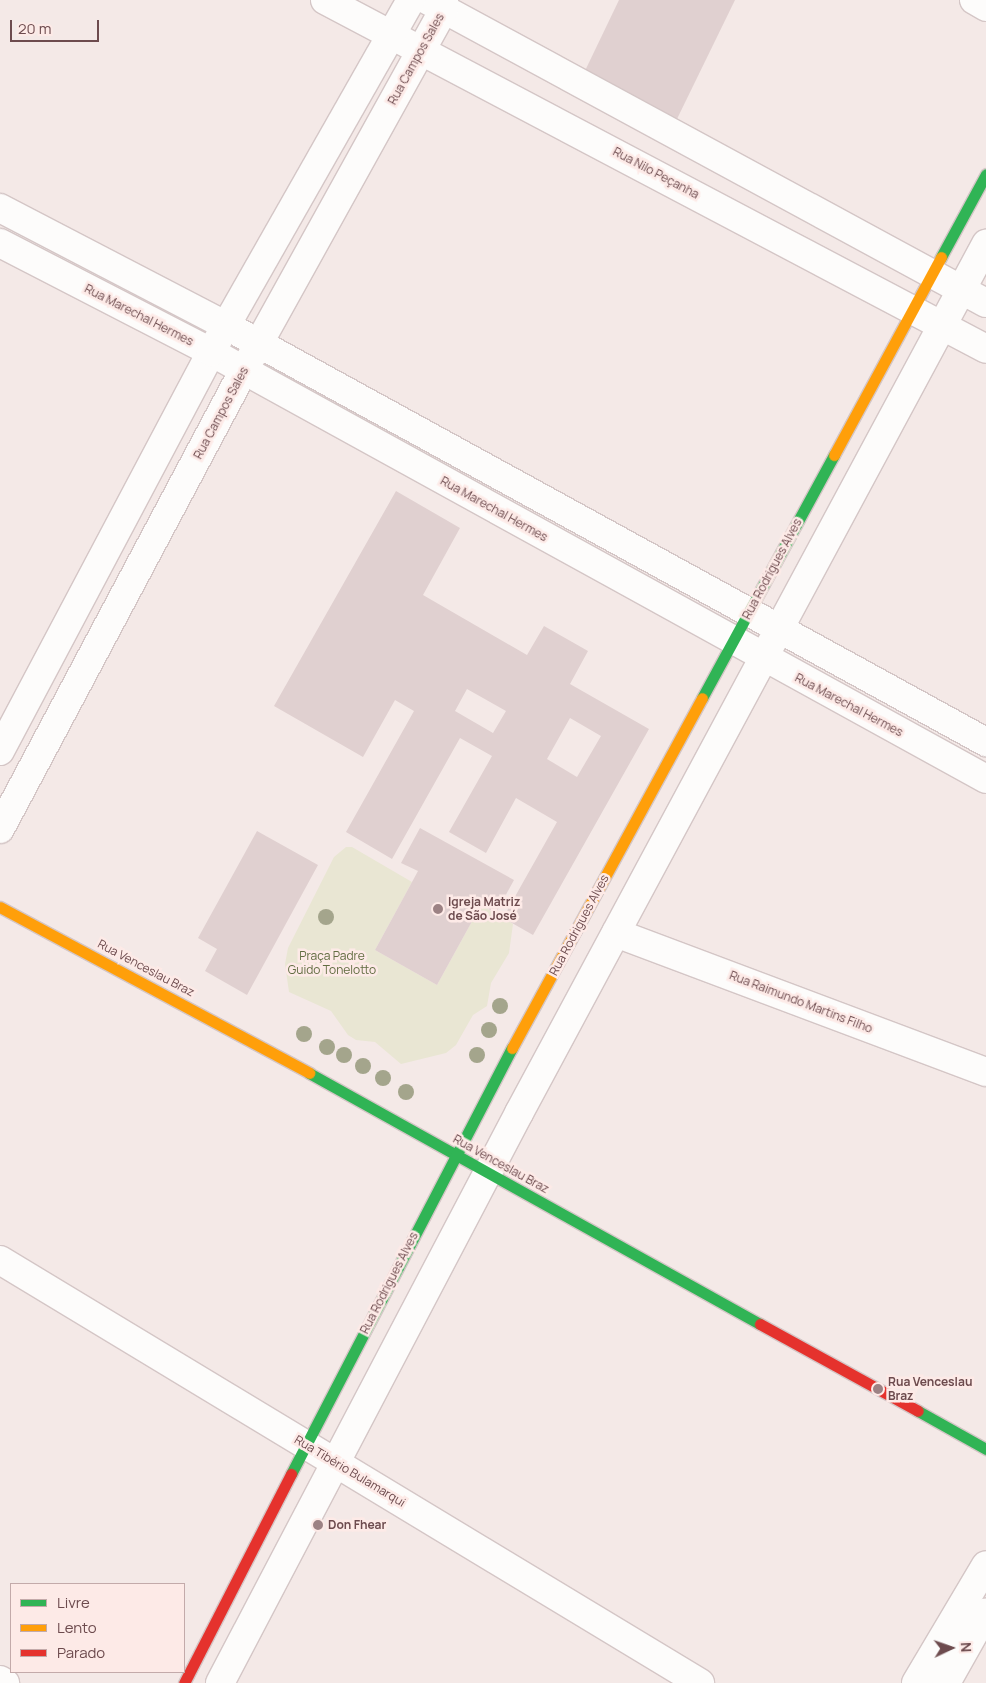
<!DOCTYPE html>
<meta charset="utf-8">
<style>
body{margin:0}
#map{position:relative;width:986px;height:1683px;overflow:hidden;background:#f4e9e7;font-family:Manrope,sans-serif}
div>[style]{position:absolute}
.green>*{inset:0;background:#e9e6d3}
.building>*{inset:0;background:#e0d0d0}
.roads{filter:drop-shadow(1px 0 #d4c6c6) drop-shadow(-1px 0 #d4c6c6) drop-shadow(0 1px #d4c6c6) drop-shadow(0 -1px #d4c6c6)}
.street>*{height:28px;margin:-14px;padding:0 14px;transform-origin:14px;border-radius:14px;background:#fdfcfb}
.fast>*{height:11px;margin:-5.5px;padding:0 5.5px;transform-origin:5.5px;border-radius:5.5px;background:#30b455}
.slow>*{height:11px;margin:-5.5px;padding:0 5.5px;transform-origin:5.5px;border-radius:5.5px;background:#ff9f0a}
.jam>*{height:11px;margin:-5.5px;padding:0 5.5px;transform-origin:5.5px;border-radius:5.5px;background:#e5322d}
.trees>*{width:16px;height:16px;margin:-8px;border-radius:50%;background:#a4a58c}
.dots>*{width:14px;height:14px;translate:-50% -50%;box-sizing:border-box;border:2px solid #fdeae7;border-radius:50%}
span{translate:-50% -50%;white-space:nowrap;text-align:center;line-height:1.15;-webkit-text-stroke:5px #fdeae7;paint-order:stroke}
.street-label{font-size:12px;color:#6d4b4e}
.poi-label{font-size:12px;color:#6d4b4e;font-weight:700}
.left{translate:0 -50%;text-align:left}
.park-label{font-size:12px;color:#626d42}
.legend{position:absolute;left:10px;top:1583px;width:175px;height:90px;box-sizing:border-box;background:#fdeae7;border:1px solid #c3aaaa;margin:0;padding:6px 9px;list-style:none;font-size:15px;color:#6d4b4e}
.legend li{display:flex;align-items:center;gap:10px;height:25px}
.legend b{width:25px;border:1px solid #c3aaaa}
.north{position:absolute;left:926px;top:1623px;width:50px;height:50px;-webkit-text-stroke:4px #fdeae7;paint-order:stroke;rotate:87deg;font-size:14px;font-weight:700;line-height:20px;text-align:center;color:#6d4b4e}
.north::after{content:'';display:block;margin:auto;width:18px;height:22px;background:#6d4b4e;clip-path:polygon(50% 0,100% 100%,50% 72%,0 100%)}
.scale{position:absolute;left:10px;top:20px;width:89px;height:22px;box-sizing:border-box;border:2px solid #6d4b4e;border-top:0;padding-left:6px;font-size:15px;line-height:18px;white-space:nowrap;color:#6d4b4e;-webkit-text-stroke:4px #fdeae7;paint-order:stroke}
</style>
<div id="map">
<div class="green">
<div style="clip-path:polygon(346px 847px,352px 847px,412px 882px,375px 950px,437px 985px,481px 905px,513px 924px,509px 953px,491px 983px,487px 1006px,473px 1015px,456px 1045px,446px 1053px,401px 1064px,375px 1042px,356px 1040px,348px 1035px,331px 1011px,289px 992px,285px 964px,288px 948px,334px 857px)"></div>
</div>
<div class="building">
<div style="clip-path:polygon(619px 0,735px 0,676px 121px,583px 75px)"></div>
<div style="clip-path:polygon(evenodd,396px 491px,460px 528px,423px 595px,527px 655px,544px 626px,588px 651px,570px 684px,649px 729px,533px 935px,503px 918px,557px 822px,516px 798px,486px 853px,449px 832px,492px 756px,460px 738px,392px 859px,346px 832px,414px 711px,395px 700px,363px 757px,274px 706px,396px 491px,467px 689px,506px 711px,493px 733px,455px 711px,467px 689px,396px 491px,570px 718px,601px 736px,577px 777px,547px 759px,570px 718px)"></div>
<div style="clip-path:polygon(420px 828px,514px 880px,496px 913px,481px 905px,437px 985px,375px 950px,418px 871px,401px 863px)"></div>
<div style="clip-path:polygon(257px 831px,318px 865px,247px 995px,205px 971px,217px 949px,198px 938px)"></div>
</div>
<div class="roads">
<div class="street">
<div style="left:325px;top:0;width:747px;rotate:27.83deg"></div>
<div style="left:427px;top:0;width:636px;rotate:28.46deg"></div>
<div style="left:974px;top:0;width:14px;rotate:30deg"></div>
<div style="left:0;top:208px;width:256px;rotate:27.5deg"></div>
<div style="left:227px;top:326px;width:866px;rotate:28.73deg"></div>
<div style="left:0;top:243px;width:237px;rotate:27.3deg"></div>
<div style="left:211px;top:352px;width:885px;rotate:28.85deg"></div>
<div style="left:0;top:751px;width:451px;rotate:-62.1deg"></div>
<div style="left:211px;top:352px;width:405px;rotate:-60.4deg"></div>
<div style="left:0;top:829px;width:520px;rotate:-62.01deg"></div>
<div style="left:244px;top:370px;width:413px;rotate:-61deg"></div>
<div style="left:444px;top:9px;width:9px;rotate:-90deg"></div>
<div style="left:616px;top:933px;width:395px;rotate:20.6deg"></div>
<div style="left:0;top:1260px;width:818px;rotate:31.14deg"></div>
<div style="left:0;top:1680px;width:6px;rotate:31deg"></div>
<div style="left:220px;top:1683px;width:644px;rotate:-62.32deg"></div>
<div style="left:519px;top:1113px;width:987px;rotate:-61.75deg"></div>
<div style="left:916px;top:1683px;width:137px;rotate:-59.3deg"></div>
<div style="left:946px;top:1683px;width:81px;rotate:-60.6deg"></div>
</div>
<div class="fast">
<div style="left:941px;top:257px;width:94px;rotate:-61.5deg"></div>
<div style="left:702px;top:698px;width:277px;rotate:-61.5deg"></div>
<div style="left:309px;top:1073px;width:516px;rotate:29.1deg"></div>
<div style="left:918px;top:1411px;width:78px;rotate:29.2deg"></div>
<div style="left:291px;top:1474px;width:480px;rotate:-62.6deg"></div>
</div>
<div class="slow">
<div style="left:834px;top:455px;width:225px;rotate:-61.6deg"></div>
<div style="left:0;top:907px;width:351px;rotate:28.2deg"></div>
<div style="left:512px;top:1048px;width:398px;rotate:-61.5deg"></div>
</div>
<div class="jam">
<div style="left:760px;top:1324px;width:180px;rotate:28.8deg"></div>
<div style="left:184px;top:1683px;width:235px;rotate:-62.9deg"></div>
</div>
</div>
<div class="trees">
<div style="left:326px;top:917px"></div>
<div style="left:500px;top:1006px"></div>
<div style="left:489px;top:1030px"></div>
<div style="left:304px;top:1034px"></div>
<div style="left:327px;top:1047px"></div>
<div style="left:344px;top:1055px"></div>
<div style="left:477px;top:1055px"></div>
<div style="left:363px;top:1066px"></div>
<div style="left:383px;top:1078px"></div>
<div style="left:406px;top:1092px"></div>
</div>
<div class="dots">
<div style="left:438px;top:909px;background:#9c8284"></div>
<div style="left:878px;top:1389px;background:#9c8284"></div>
<div style="left:318px;top:1525px;background:#9c8284"></div>
</div>
<div class="street-label">
<span style="left:416px;top:59px;rotate:-61deg">Rua Campos Sales</span>
<span style="left:656px;top:173px;rotate:28deg">Rua Nilo Peçanha</span>
<span style="left:139px;top:315px;rotate:27deg">Rua Marechal Hermes</span>
<span style="left:221px;top:413px;rotate:-62deg">Rua Campos Sales</span>
<span style="left:494px;top:509px;rotate:29deg">Rua Marechal Hermes</span>
<span style="left:772px;top:569px;rotate:-62deg">Rua Rodrigues Alves</span>
<span style="left:849px;top:705px;rotate:28deg">Rua Marechal Hermes</span>
<span style="left:579px;top:925px;rotate:-62deg">Rua Rodrigues Alves</span>
<span style="left:146px;top:968px;rotate:28deg">Rua Venceslau Braz</span>
<span style="left:801px;top:1002px;rotate:21deg">Rua Raimundo Martins Filho</span>
<span style="left:501px;top:1164px;rotate:29deg">Rua Venceslau Braz</span>
<span style="left:389px;top:1283px;rotate:-63deg">Rua Rodrigues Alves</span>
<span style="left:350px;top:1471px;rotate:31deg">Rua Tibério Bulamarqui</span>
</div>
<div class="poi-label">
<span class="left" style="left:448px;top:909px">Igreja Matriz<br>de São José</span>
<span class="left" style="left:888px;top:1389px">Rua Venceslau<br>Braz</span>
<span class="left" style="left:328px;top:1525px">Don Fhear</span>
</div>
<div class="park-label">
<span style="left:332px;top:963px">Praça Padre<br>Guido Tonelotto</span>
</div>
<ul class="legend">
<li><b style="height:6px;background:#30b455"></b>Livre</li>
<li><b style="height:6px;background:#ff9f0a"></b>Lento</li>
<li><b style="height:6px;background:#e5322d"></b>Parado</li>
</ul>
<div class="north">N</div>
<div class="scale">20 m</div>
</div>
